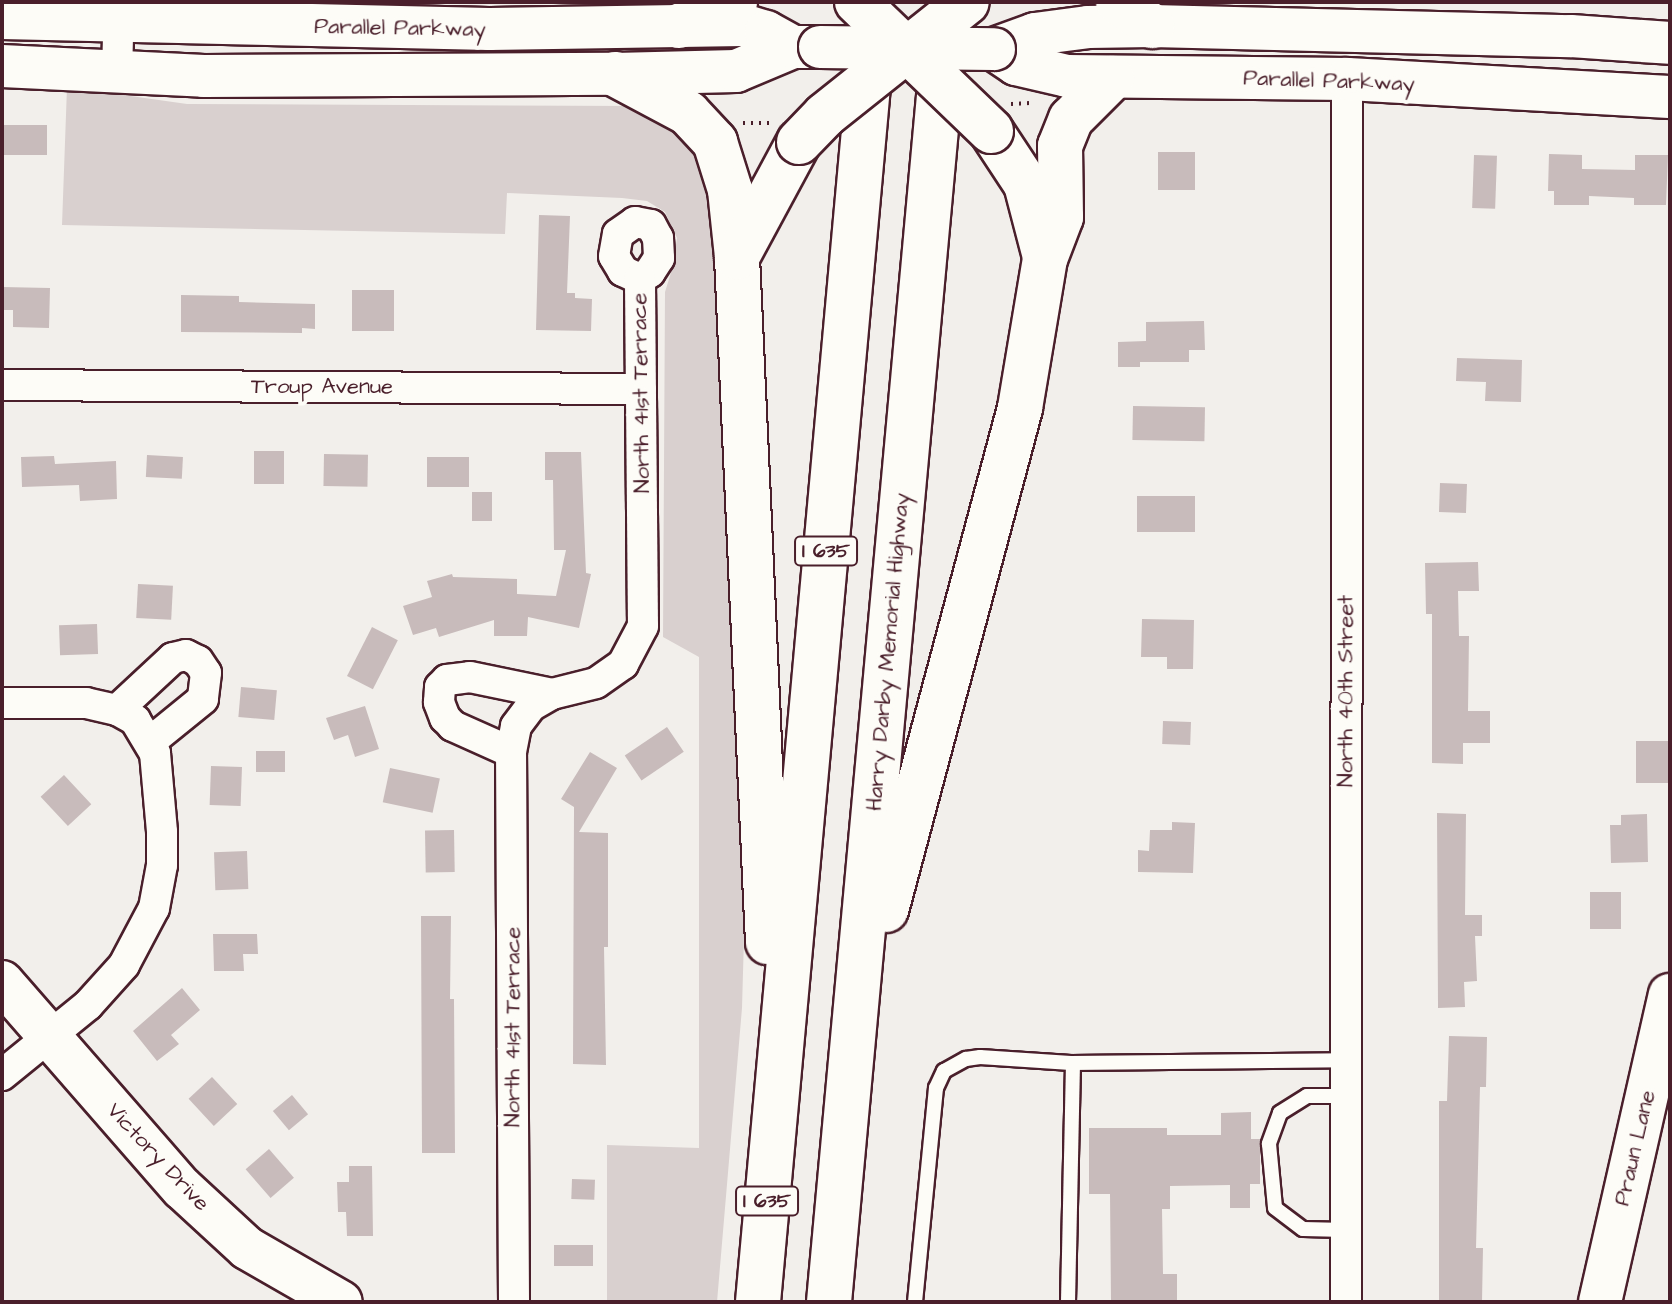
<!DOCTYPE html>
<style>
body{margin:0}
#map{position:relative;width:1672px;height:1304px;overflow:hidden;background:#f2efeb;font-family:"Architects Daughter",sans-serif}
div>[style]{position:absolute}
.green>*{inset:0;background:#d9d0cf}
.building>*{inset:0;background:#c8bbbb;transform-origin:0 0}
.path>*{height:4px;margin-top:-2px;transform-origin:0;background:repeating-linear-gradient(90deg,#4a1f2b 0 2px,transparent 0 8px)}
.roads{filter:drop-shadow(2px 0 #4a1f2b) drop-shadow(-2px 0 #4a1f2b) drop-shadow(0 2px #4a1f2b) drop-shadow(0 -2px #4a1f2b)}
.lane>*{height:14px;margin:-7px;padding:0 7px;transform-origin:7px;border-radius:7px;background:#fdfcf7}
.street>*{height:30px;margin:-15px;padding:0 15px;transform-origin:15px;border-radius:15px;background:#fdfcf7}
.secondary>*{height:42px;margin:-21px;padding:0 21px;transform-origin:21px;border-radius:21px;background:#fdfcf7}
.highway>*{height:44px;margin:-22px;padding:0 22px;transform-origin:22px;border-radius:22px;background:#fdfcf7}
.bridges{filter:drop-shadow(2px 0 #4a1f2b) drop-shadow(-2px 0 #4a1f2b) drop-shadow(0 2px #4a1f2b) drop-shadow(0 -2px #4a1f2b)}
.secondary-bridge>*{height:42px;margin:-21px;padding:0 21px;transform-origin:21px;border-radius:21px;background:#fdfcf7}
.highway-bridge>*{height:44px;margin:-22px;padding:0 22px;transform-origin:22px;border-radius:22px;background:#fdfcf7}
span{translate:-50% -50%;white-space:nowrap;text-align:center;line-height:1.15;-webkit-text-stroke:8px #fdfcf7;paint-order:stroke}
.shield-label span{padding:2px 6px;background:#fdfcf7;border:2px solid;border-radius:6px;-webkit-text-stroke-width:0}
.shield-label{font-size:20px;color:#4a1f2b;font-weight:700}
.street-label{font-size:22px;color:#4a1f2b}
.frame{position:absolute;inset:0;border:4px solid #4a1f2b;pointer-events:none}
</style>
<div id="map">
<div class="green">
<div style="clip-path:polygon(67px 87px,187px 104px,632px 106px,666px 116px,711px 166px,745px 902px,742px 1008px,717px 1302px,607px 1302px,607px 1145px,699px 1148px,699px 657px,663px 637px,665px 292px,673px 266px,677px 238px,665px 212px,647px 201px,622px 198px,507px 193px,505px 234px,62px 225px)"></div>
</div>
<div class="building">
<div style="left:47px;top:125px;width:30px;height:43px;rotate:90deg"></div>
<div style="left:1158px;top:152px;width:37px;height:38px"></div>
<div style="clip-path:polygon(1549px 154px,1582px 155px,1582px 169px,1635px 170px,1635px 155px,1668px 155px,1666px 205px,1634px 205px,1634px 198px,1589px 196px,1589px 205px,1554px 205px,1554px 191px,1548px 191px)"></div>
<div style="left:1474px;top:155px;width:23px;height:53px;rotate:2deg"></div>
<div style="clip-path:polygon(539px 215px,570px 216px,567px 293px,575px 293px,575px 298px,592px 299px,591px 331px,536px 330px)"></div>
<div style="clip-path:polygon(2px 287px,50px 288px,49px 328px,13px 327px,13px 310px,2px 310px)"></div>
<div style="left:352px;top:290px;width:42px;height:41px"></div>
<div style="clip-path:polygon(181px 295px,239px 296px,239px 302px,315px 304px,315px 329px,302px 328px,302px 333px,181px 332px)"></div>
<div style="clip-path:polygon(1204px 321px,1205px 350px,1189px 350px,1189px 362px,1140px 362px,1140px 367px,1118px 367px,1118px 342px,1146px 341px,1146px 322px)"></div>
<div style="clip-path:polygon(1457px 358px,1522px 360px,1521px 402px,1485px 401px,1486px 382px,1456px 381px)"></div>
<div style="left:1133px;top:406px;width:72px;height:34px;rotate:1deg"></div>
<div style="left:254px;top:451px;width:30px;height:33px"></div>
<div style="clip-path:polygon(545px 452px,581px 452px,586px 573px,591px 574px,579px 628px,528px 617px,527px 636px,494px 636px,494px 620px,439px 637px,436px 628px,413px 635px,403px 606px,432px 597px,427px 581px,452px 574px,453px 577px,517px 579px,517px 594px,556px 596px,566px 550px,554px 550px,553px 480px,545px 480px)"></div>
<div style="left:324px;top:454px;width:44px;height:32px;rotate:1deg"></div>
<div style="left:147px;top:455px;width:36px;height:22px;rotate:3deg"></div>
<div style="clip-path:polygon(54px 456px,55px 464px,116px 461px,117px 499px,80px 501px,79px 485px,22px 487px,21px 457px)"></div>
<div style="left:427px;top:457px;width:42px;height:30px"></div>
<div style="left:1440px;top:483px;width:27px;height:29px;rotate:2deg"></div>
<div style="left:472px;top:492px;width:20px;height:29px"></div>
<div style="left:1137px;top:496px;width:58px;height:36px"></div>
<div style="clip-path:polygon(1478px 562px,1479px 591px,1458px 591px,1459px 636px,1469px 636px,1468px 711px,1490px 711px,1490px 743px,1463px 743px,1463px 764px,1432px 763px,1432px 614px,1426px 614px,1425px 563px)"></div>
<div style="left:138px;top:584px;width:35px;height:34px;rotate:3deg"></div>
<div style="clip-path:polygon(1142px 619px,1194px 620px,1193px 669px,1167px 669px,1167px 657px,1141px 657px)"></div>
<div style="left:97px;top:624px;width:30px;height:38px;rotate:88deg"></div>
<div style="left:372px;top:627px;width:29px;height:55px;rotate:27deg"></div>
<div style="left:241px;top:687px;width:36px;height:30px;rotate:5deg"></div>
<div style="clip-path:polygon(365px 706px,379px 749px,355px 757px,348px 735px,334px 740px,326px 718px)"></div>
<div style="left:1163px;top:721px;width:28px;height:23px;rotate:2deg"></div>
<div style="left:667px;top:727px;width:30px;height:51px;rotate:56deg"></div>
<div style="left:1670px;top:741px;width:42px;height:34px;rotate:90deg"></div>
<div style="left:256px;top:751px;width:29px;height:21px"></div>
<div style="clip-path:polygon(590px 752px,617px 768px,579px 832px,608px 833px,608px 947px,604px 947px,606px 1065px,573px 1064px,574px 807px,561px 799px)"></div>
<div style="left:211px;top:766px;width:31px;height:39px;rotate:2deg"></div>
<div style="left:390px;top:768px;width:51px;height:35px;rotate:12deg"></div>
<div style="left:64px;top:775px;width:40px;height:32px;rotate:47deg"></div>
<div style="clip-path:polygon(1437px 813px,1466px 814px,1465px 915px,1482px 915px,1482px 936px,1475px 936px,1477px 981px,1464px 982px,1465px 1007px,1438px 1008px)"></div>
<div style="clip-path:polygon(1647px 814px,1648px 862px,1611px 863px,1610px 825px,1621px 825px,1621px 815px)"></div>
<div style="clip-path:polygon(1172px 822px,1195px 823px,1193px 873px,1138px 872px,1138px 850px,1149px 851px,1150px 830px,1172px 830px)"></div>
<div style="left:454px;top:830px;width:42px;height:29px;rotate:89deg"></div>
<div style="left:247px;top:851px;width:38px;height:33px;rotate:88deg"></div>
<div style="left:1590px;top:892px;width:31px;height:37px"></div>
<div style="clip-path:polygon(421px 916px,451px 916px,450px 999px,454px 999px,455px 1153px,422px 1153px)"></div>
<div style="clip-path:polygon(213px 934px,257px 934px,258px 954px,243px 954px,244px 971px,214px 971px)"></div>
<div style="clip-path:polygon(182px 988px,200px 1010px,171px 1035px,179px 1044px,157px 1061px,133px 1031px)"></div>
<div style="clip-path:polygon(1449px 1036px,1487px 1037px,1486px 1087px,1480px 1087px,1476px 1248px,1483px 1248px,1482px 1302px,1439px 1302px,1439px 1101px,1447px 1101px)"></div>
<div style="left:212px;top:1077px;width:37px;height:32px;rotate:47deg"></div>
<div style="left:292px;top:1095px;width:25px;height:25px;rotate:50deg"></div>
<div style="clip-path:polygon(1251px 1112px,1251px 1139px,1260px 1139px,1260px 1184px,1250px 1184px,1250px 1208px,1230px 1208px,1230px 1185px,1170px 1186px,1170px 1209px,1162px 1209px,1163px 1274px,1177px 1274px,1177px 1302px,1111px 1302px,1110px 1194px,1089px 1194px,1089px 1128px,1167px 1128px,1167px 1135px,1221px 1135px,1221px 1113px)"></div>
<div style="left:269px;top:1149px;width:38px;height:31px;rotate:49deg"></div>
<div style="clip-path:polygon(349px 1166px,372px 1166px,373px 1236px,347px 1236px,346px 1212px,338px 1212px,337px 1182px,349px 1182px)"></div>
<div style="left:572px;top:1179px;width:23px;height:20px;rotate:2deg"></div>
<div style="left:554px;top:1245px;width:39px;height:21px"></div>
</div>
<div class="path">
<div style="left:1011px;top:104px;width:19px;rotate:-3deg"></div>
<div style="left:743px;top:123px;width:27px"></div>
</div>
<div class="roads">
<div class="lane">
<div style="left:1345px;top:1096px;width:38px;rotate:180deg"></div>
<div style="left:1307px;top:1096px;width:32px;rotate:148deg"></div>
<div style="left:1280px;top:1113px;width:33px;rotate:110deg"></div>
<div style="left:1269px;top:1144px;width:64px;rotate:84.6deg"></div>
<div style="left:1275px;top:1208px;width:35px;rotate:37deg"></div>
<div style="left:1303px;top:1229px;width:43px;rotate:1.3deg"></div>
<div style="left:915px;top:1302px;width:215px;rotate:-84.4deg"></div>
<div style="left:936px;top:1088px;width:19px;rotate:-65deg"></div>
<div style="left:944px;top:1071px;width:25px;rotate:-29deg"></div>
<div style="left:966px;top:1059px;width:14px;rotate:-8deg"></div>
<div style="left:980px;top:1057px;width:91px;rotate:3.8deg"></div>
<div style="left:1071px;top:1063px;width:274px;rotate:-0.6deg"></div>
<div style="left:1068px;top:1302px;width:239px;rotate:-88.8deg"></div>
</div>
<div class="street">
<div style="left:117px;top:73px;width:71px;rotate:-88.4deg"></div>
<div style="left:635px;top:222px;width:16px;rotate:11deg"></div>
<div style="left:651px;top:225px;width:15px;rotate:62deg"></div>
<div style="left:658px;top:238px;width:20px;rotate:87deg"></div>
<div style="left:659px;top:258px;width:17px;rotate:123deg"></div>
<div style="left:650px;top:272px;width:12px;rotate:145deg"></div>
<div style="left:640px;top:279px;width:19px;rotate:-155deg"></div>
<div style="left:623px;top:271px;width:17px;rotate:-121deg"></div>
<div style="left:614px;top:256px;width:22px;rotate:-80deg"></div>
<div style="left:618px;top:234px;width:21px;rotate:-35deg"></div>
<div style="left:2px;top:385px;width:639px;rotate:0.36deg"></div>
<div style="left:2px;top:703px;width:84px"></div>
<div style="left:86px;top:703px;width:32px;rotate:13deg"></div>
<div style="left:117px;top:710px;width:21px;rotate:29deg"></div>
<div style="left:135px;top:720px;width:39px;rotate:59deg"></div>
<div style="left:155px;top:753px;width:79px;rotate:84.9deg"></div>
<div style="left:162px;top:832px;width:33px;rotate:90deg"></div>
<div style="left:162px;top:865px;width:44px;rotate:100.5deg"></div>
<div style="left:154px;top:908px;width:64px;rotate:117.8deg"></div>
<div style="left:124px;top:965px;width:54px;rotate:132deg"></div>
<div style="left:88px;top:1005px;width:111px;rotate:140.9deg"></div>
<div style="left:117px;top:710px;width:76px;rotate:-42.9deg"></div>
<div style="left:173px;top:658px;width:13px;rotate:-13deg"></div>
<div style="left:186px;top:655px;width:13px;rotate:27deg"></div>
<div style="left:198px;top:661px;width:14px;rotate:56deg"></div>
<div style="left:206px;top:673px;width:26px;rotate:97deg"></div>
<div style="left:203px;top:699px;width:68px;rotate:140.9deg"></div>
<div style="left:511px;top:752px;width:64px;rotate:-155.9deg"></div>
<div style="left:453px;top:726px;width:11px;rotate:-135deg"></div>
<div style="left:445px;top:718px;width:17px;rotate:-111deg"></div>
<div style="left:439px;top:702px;width:15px;rotate:-86deg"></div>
<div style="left:440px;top:687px;width:10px;rotate:-45deg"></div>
<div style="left:447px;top:680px;width:23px;rotate:-7deg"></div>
<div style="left:470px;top:677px;width:84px;rotate:11.7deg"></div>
<div style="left:514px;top:1302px;width:550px;rotate:-90.31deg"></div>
<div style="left:511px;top:752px;width:26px;rotate:-79deg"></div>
<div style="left:516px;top:726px;width:25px;rotate:-53deg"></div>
<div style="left:531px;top:706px;width:24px;rotate:-30deg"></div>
<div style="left:552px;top:694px;width:45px;rotate:-14deg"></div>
<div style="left:596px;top:683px;width:33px;rotate:-35deg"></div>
<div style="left:623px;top:664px;width:43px;rotate:-62.2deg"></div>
<div style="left:643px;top:626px;width:347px;rotate:-90.5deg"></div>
<div style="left:1346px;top:1302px;width:1223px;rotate:-89.95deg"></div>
</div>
<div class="secondary">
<div style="left:2px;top:18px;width:487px;rotate:1.3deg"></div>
<div style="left:489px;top:29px;width:254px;rotate:-0.9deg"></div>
<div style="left:743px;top:25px;width:24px;rotate:17deg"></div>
<div style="left:766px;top:32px;width:31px;rotate:29deg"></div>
<div style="left:994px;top:49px;width:27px;rotate:34deg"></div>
<div style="left:1016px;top:64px;width:52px;rotate:13.2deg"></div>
<div style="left:1067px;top:76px;width:280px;rotate:0.6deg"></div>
<div style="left:1347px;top:79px;width:324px;rotate:3.2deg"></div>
<div style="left:994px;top:49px;width:44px;rotate:-20.1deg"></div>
<div style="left:1035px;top:34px;width:53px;rotate:-7.5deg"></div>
<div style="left:1088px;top:27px;width:64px;rotate:-0.9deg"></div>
<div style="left:1152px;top:26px;width:419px;rotate:1.4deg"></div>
<div style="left:1571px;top:36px;width:99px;rotate:4deg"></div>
<div style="left:2px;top:66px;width:202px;rotate:2.8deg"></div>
<div style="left:204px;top:76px;width:411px;rotate:-0.3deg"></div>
<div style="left:615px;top:74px;width:121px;rotate:-1.4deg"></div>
<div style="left:736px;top:71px;width:62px;rotate:-22.8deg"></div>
<div style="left:793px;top:47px;width:27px"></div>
<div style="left:2px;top:982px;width:274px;rotate:48.9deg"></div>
<div style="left:182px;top:1188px;width:88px;rotate:42.7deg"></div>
<div style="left:247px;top:1248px;width:108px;rotate:29.9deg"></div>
<div style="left:1600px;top:1302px;width:315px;rotate:-77.2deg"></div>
</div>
<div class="highway">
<div style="left:1118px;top:2px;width:42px;rotate:35.2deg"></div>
<div style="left:679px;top:26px;width:61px;rotate:-23.2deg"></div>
<div style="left:615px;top:74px;width:83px;rotate:28.1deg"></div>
<div style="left:688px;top:113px;width:40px;rotate:47deg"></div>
<div style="left:715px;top:142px;width:50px;rotate:72.6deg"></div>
<div style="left:730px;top:190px;width:67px;rotate:84deg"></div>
<div style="left:737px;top:257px;width:686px;rotate:87.41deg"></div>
<div style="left:991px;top:131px;width:64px;rotate:56.6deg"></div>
<div style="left:1026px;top:184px;width:75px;rotate:75.4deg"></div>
<div style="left:737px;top:257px;width:131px;rotate:-61.7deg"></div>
<div style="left:886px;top:910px;width:520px;rotate:-75.05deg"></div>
<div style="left:1020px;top:408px;width:151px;rotate:-80.5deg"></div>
<div style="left:1045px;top:259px;width:45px;rotate:-69.1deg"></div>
<div style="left:1061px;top:217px;width:71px;rotate:-90.8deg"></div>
<div style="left:1060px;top:146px;width:29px;rotate:-68deg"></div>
<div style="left:1071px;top:119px;width:58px;rotate:-45deg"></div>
<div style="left:758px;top:1302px;width:1255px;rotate:-84.83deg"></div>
<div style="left:829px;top:1302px;width:1255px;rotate:-84.79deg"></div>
</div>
</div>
<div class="bridges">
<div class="secondary-bridge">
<div style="left:820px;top:47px;width:174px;rotate:0.7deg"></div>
</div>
<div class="highway-bridge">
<div style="left:857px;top:2px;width:186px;rotate:43.9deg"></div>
<div style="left:799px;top:142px;width:37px;rotate:-46deg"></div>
<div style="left:825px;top:115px;width:181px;rotate:-38.5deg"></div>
</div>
</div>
<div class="shield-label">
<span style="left:826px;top:551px">I 635</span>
<span style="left:767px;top:1201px">I 635</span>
</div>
<div class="street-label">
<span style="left:400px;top:28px;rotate:1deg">Parallel Parkway</span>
<span style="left:1329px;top:81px;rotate:2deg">Parallel Parkway</span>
<span style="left:322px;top:387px">Troup Avenue</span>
<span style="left:641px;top:393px;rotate:-91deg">North 41st Terrace</span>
<span style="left:888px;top:652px;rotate:-85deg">Harry Darby Memorial Highway</span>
<span style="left:1346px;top:691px;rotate:-90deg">North 40th Street</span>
<span style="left:513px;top:1027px;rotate:-90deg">North 41st Terrace</span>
<span style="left:1635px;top:1148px;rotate:-77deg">Praun Lane</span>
<span style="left:158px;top:1157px;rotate:47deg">Victory Drive</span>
</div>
<div class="frame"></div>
</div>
